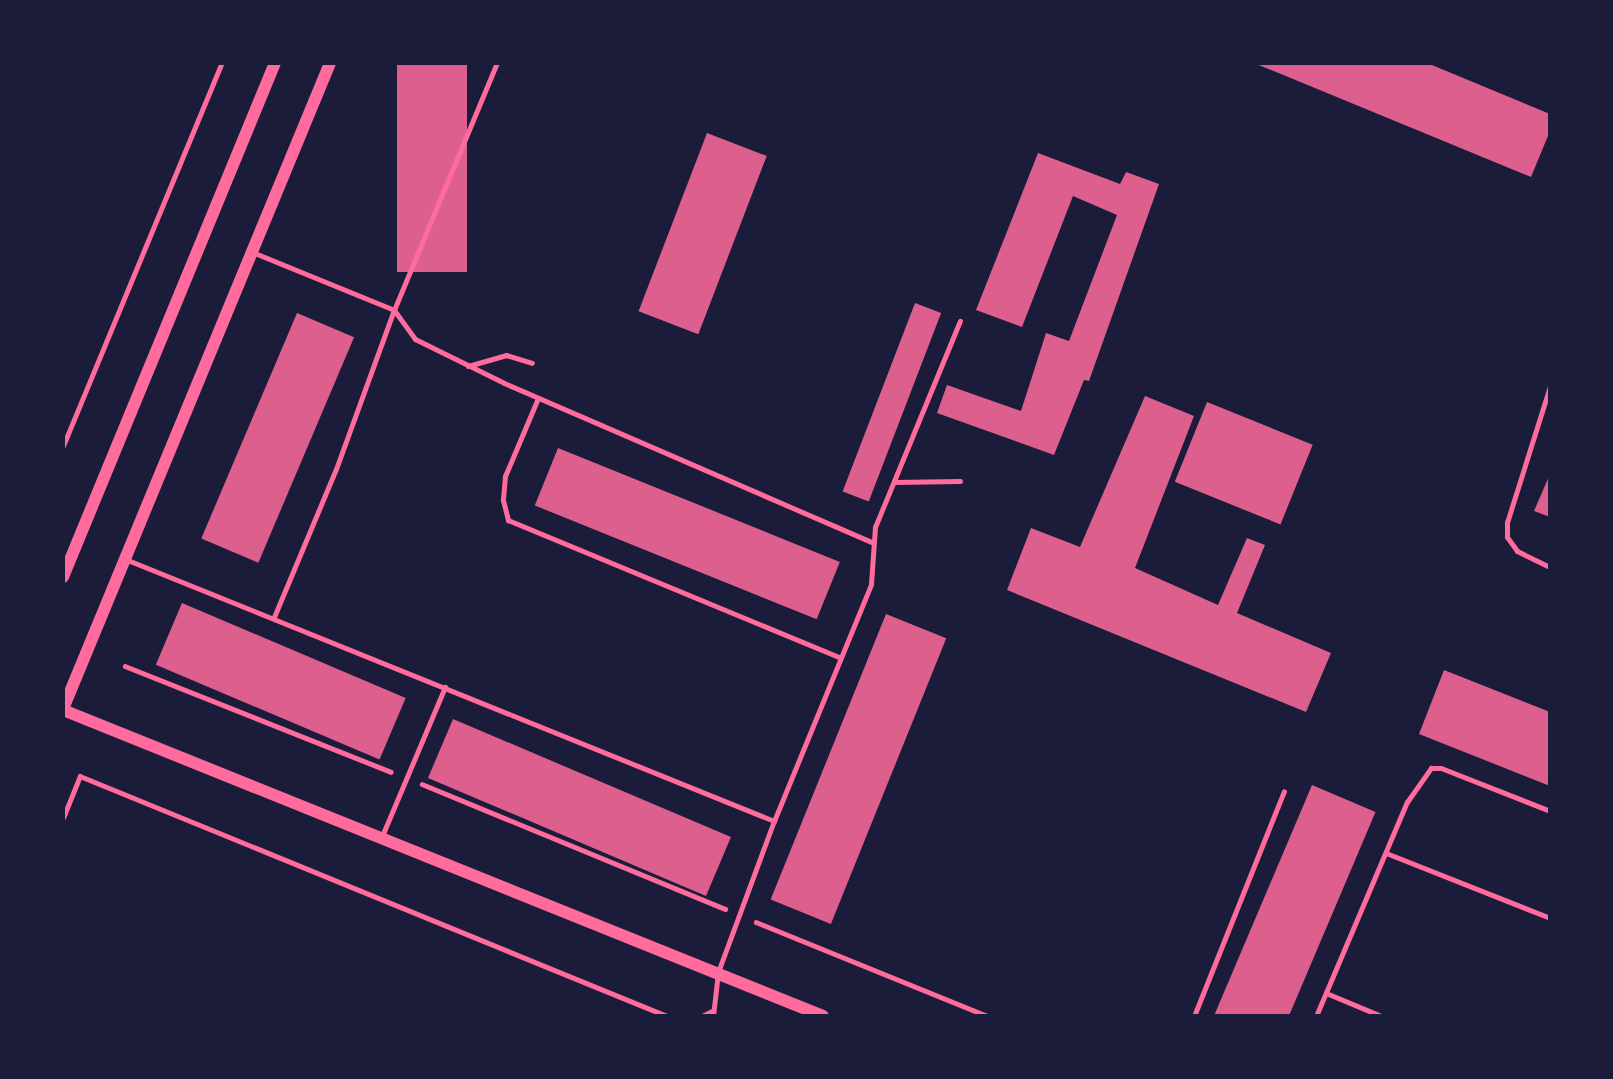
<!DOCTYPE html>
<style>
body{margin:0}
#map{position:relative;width:1613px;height:1079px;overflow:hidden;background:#1b1b3a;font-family:"Golos Text",sans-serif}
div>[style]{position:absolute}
.building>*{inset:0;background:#dd5f8e;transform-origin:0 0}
.path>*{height:4.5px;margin:-2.25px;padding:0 2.25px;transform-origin:2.25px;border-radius:2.25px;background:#ff6b9d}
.service>*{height:5px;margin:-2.5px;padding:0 2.5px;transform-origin:2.5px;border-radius:2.5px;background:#ff6b9d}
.tertiary>*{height:12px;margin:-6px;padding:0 6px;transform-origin:6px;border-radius:6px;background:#ff6b9d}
span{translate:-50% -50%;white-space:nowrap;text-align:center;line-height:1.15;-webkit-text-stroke:5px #1b1b3a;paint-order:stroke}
.frame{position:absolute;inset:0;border:65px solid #1b1b3a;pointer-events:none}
</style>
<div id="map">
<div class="building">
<div style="left:397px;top:63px;width:70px;height:209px"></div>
<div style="clip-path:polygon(1254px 63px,1427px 63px,1550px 114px,1550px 131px,1531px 177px)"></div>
<div style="left:707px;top:133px;width:64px;height:191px;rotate:21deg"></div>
<div style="clip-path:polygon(1038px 153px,1120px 184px,1126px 172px,1159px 184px,1089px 381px,1084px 380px,1054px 455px,937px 413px,947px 385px,1021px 411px,1046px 333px,1069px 341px,1117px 215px,1073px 196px,1022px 327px,976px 310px)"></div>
<div style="left:915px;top:303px;width:28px;height:202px;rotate:21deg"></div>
<div style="left:297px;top:313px;width:62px;height:245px;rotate:23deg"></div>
<div style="clip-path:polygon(1145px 396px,1194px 416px,1135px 568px,1218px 605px,1247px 538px,1265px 545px,1237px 613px,1331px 653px,1306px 712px,1007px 590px,1031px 528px,1080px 547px)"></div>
<div style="left:1207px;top:402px;width:114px;height:86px;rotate:22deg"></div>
<div style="left:558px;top:448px;width:304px;height:62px;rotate:22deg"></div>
<div style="clip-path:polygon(1550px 474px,1550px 517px,1534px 511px)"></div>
<div style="left:182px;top:603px;width:243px;height:67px;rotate:23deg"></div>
<div style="left:886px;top:614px;width:65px;height:308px;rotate:22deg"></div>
<div style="clip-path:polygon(1444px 670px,1550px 712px,1550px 786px,1419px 734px)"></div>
<div style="left:453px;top:719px;width:302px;height:64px;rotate:23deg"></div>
<div style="left:1312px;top:785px;width:69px;height:251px;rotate:23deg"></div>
</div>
<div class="path">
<div style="left:63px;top:446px;width:415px;rotate:-67.5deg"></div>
<div style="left:125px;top:666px;width:286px;rotate:21.7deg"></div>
<div style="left:422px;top:784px;width:328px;rotate:22.4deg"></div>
<div style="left:63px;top:818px;width:45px;rotate:-68deg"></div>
<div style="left:80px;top:776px;width:634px;rotate:22.24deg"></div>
<div style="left:756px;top:922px;width:250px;rotate:22.1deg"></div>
</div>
<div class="service">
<div style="left:252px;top:252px;width:153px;rotate:22.2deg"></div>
<div style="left:394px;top:310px;width:36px;rotate:54deg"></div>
<div style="left:415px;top:339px;width:99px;rotate:26.3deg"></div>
<div style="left:504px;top:383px;width:402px;rotate:23.4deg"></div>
<div style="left:468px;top:366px;width:40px;rotate:-16deg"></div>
<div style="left:506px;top:355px;width:27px;rotate:17deg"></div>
<div style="left:1550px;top:386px;width:143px;rotate:107.5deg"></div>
<div style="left:1507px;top:522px;width:15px;rotate:90deg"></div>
<div style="left:1507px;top:537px;width:17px;rotate:54deg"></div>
<div style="left:1517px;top:551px;width:37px;rotate:26deg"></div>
<div style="left:538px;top:398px;width:85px;rotate:112.9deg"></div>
<div style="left:505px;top:476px;width:24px;rotate:95deg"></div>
<div style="left:503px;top:500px;width:21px;rotate:76deg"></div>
<div style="left:508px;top:520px;width:360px;rotate:22.5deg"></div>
<div style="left:894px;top:482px;width:66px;rotate:-0.9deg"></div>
<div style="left:125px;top:559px;width:700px;rotate:21.98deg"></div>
<div style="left:274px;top:617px;width:160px;rotate:-67.3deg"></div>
<div style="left:336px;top:469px;width:169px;rotate:-70deg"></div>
<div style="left:394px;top:310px;width:268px;rotate:-67.4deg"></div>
<div style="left:382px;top:836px;width:162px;rotate:-67.1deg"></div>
<div style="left:1386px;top:853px;width:176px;rotate:21.6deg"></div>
<div style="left:1326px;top:993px;width:60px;rotate:22.7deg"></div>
<div style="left:702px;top:1016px;width:11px;rotate:-27deg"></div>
<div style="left:713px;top:1016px;width:44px;rotate:-83.5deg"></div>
<div style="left:718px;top:972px;width:161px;rotate:-69.7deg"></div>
<div style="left:774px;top:821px;width:256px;rotate:-67.7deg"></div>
<div style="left:871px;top:584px;width:57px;rotate:-86deg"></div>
<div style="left:875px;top:527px;width:223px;rotate:-67.6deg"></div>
<div style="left:1194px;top:1016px;width:242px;rotate:-68.2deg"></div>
<div style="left:1316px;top:1016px;width:233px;rotate:-67deg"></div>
<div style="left:1407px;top:802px;width:42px;rotate:-54.8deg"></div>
<div style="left:1431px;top:768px;width:10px"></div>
<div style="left:1441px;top:768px;width:117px;rotate:21.5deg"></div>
</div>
<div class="tertiary">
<div style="left:63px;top:577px;width:556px;rotate:-67.59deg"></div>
<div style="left:63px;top:709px;width:699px;rotate:-67.54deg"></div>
<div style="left:63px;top:710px;width:819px;rotate:21.93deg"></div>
</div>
<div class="frame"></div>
</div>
